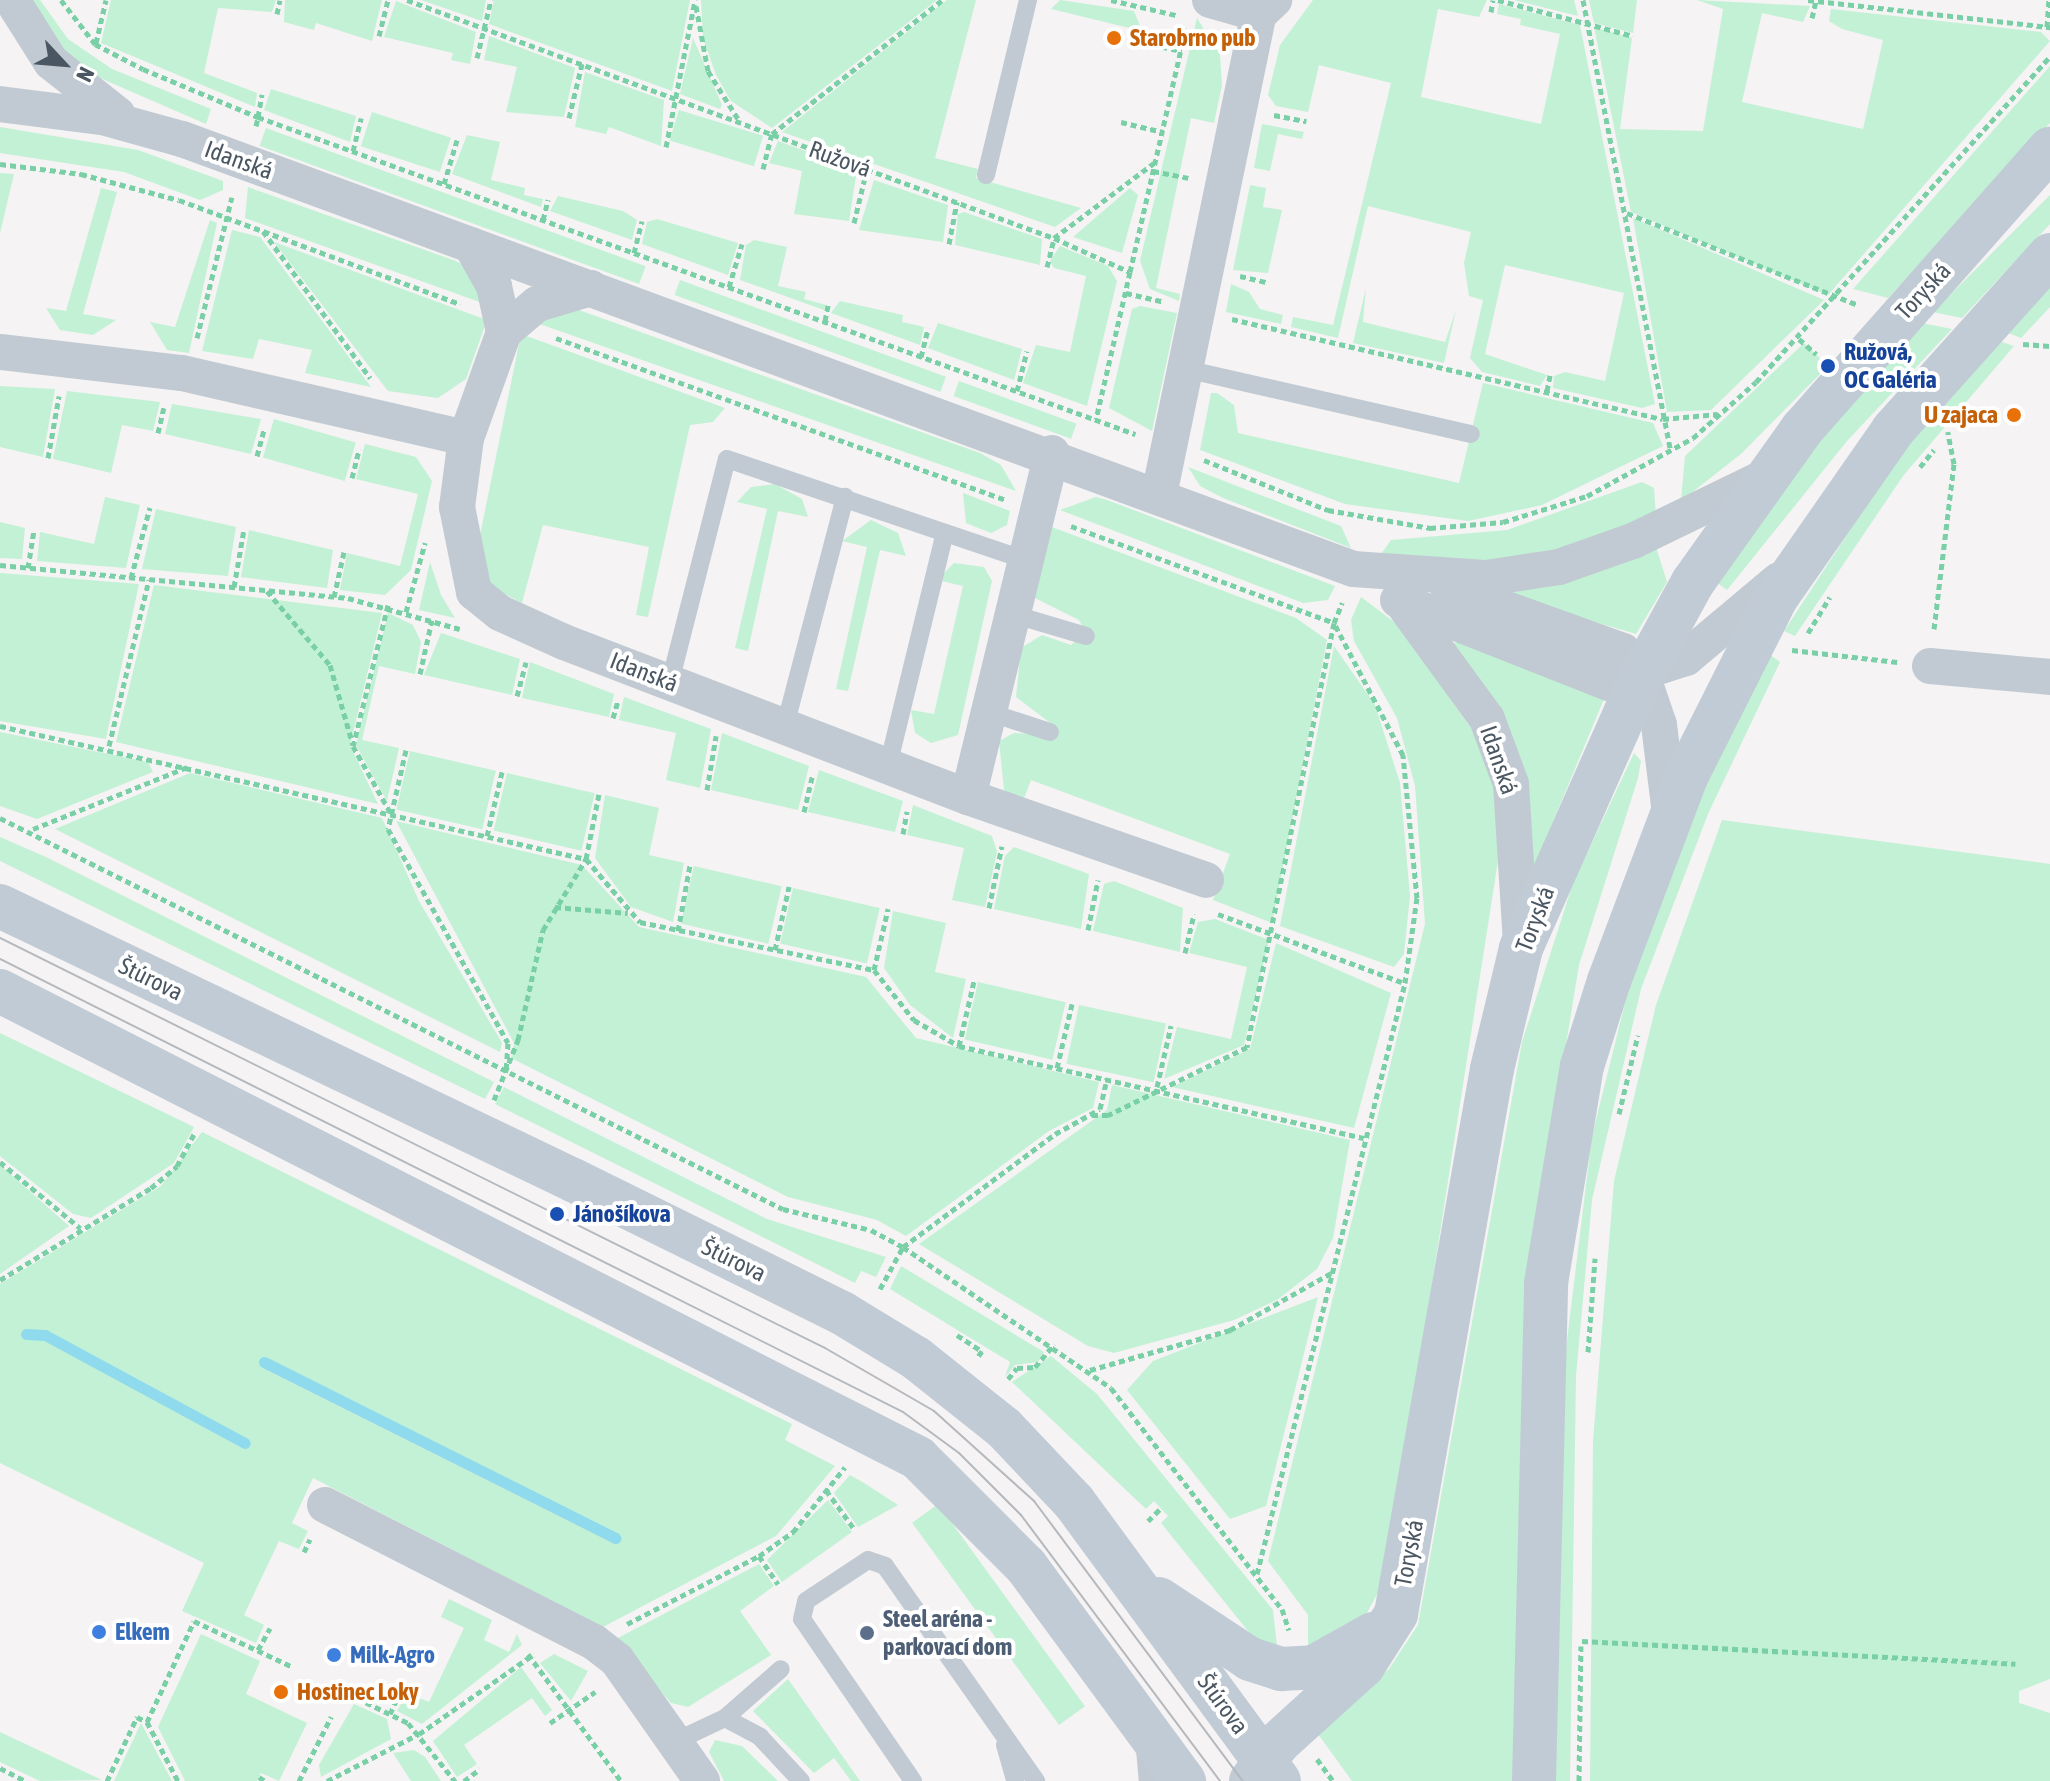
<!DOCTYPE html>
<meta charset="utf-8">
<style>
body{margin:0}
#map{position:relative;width:2050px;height:1781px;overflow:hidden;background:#f5f3f3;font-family:"Asap Condensed",sans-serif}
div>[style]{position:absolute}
.green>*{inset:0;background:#c3f1d5;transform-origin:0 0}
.stream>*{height:11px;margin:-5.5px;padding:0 5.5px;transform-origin:5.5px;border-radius:5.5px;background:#90daee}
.path>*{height:5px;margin-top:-2.5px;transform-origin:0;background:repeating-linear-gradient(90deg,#7ad0a6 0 6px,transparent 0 10px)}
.lane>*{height:18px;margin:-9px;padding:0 9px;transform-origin:9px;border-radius:9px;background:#c1cad2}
.street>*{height:36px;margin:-18px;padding:0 18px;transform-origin:18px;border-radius:18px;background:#c1cad2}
.secondary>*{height:44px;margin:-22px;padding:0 22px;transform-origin:22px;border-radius:22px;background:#c1cbd6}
.tram>*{height:2px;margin:-1px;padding:0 1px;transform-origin:1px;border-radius:1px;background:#b5b8bd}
.dots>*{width:22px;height:22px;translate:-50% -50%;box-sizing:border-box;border:4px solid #fff;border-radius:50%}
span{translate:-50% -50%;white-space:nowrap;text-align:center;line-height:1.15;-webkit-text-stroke:8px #fff;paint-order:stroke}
.food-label{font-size:24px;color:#c56008;font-weight:700}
.left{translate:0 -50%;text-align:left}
.right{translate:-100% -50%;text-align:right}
.street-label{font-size:24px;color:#4a5661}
.transit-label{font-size:24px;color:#164399;font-weight:700}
.service-label{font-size:24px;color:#4e5e75;font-weight:700}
.shop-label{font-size:24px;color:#366cbe;font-weight:700}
.north{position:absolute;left:24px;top:24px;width:80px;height:80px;-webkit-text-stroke:6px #fff;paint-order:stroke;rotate:116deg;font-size:22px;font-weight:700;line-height:32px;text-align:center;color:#4a5661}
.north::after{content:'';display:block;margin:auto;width:28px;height:36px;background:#4a5661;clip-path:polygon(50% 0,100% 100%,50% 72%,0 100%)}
</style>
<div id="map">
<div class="green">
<div style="clip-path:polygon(29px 0,40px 0,68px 39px,112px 69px,211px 109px,206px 124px,77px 68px)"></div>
<div style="clip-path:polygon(111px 0,276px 0,272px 12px,218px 8px,204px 73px,257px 93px,255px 107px,101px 43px)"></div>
<div style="clip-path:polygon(285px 0,382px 0,372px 41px,316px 23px,314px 30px,284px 22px)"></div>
<div style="clip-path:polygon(421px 0,486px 0,482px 21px)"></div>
<div style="clip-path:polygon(494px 0,690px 0,672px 91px,489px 24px)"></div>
<div style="clip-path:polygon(701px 0,937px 0,772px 128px,731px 101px,716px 75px,703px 38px)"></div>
<div style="clip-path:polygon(947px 0,976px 0,935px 158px,978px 169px,976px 178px,1081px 208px,1055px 227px,782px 132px)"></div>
<div style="clip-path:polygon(1060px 0,1134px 11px,1142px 31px,1051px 9px)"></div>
<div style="clip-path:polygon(1313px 0,1487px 0,1479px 17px,1438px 9px,1421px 97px,1541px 124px,1560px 34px,1520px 25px,1521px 19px,1497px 14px,1499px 4px,1580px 25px,1655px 404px,1642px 408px,1553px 388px,1554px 376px,1565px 372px,1605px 381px,1624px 293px,1505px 265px,1485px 354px,1547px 375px,1540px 386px,1482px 372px,1470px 358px,1483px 300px,1469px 296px,1464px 263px,1471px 232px,1368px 206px,1338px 338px,1291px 327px,1293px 317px,1333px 325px,1391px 83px,1319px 65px,1308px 112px,1276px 106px,1268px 95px,1280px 45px)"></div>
<div style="clip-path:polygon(1514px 0,1574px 0,1578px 16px)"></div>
<div style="clip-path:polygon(1589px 0,1637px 0,1633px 33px,1594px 23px)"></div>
<div style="clip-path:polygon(1697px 0,1810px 6px,1803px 22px,1762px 13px,1742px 102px,1863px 129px,1883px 40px,1842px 29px,1829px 21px,1831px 9px,2041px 32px,2050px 41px,1828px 295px,1631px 212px,1594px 27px,1632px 38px,1620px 129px,1703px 131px,1723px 9px)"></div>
<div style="clip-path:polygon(396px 1px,476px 32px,470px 64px,451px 60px,453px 53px,384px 37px)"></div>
<div style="clip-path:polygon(1197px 18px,1220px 55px,1222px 85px,1214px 123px,1191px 118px,1156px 288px,1180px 294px,1179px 301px,1150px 289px,1140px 261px)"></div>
<div style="clip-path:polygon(489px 36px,575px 68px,564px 117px,506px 112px,517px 67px,484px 60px)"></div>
<div style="clip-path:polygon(693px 38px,722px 105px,720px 109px,680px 94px)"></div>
<div style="clip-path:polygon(2050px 66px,2050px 123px,2043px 131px,1888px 298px,1853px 289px)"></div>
<div style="clip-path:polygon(585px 72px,664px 100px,661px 146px,609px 127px,606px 134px,575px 127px)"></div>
<div style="clip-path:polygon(271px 89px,356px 116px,350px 142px,264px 110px)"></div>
<div style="left:679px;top:110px;width:88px;height:32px;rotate:17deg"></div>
<div style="left:372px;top:112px;width:83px;height:36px;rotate:18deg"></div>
<div style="clip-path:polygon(1262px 124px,1304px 132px,1302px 139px,1278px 134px,1270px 171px,1254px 168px)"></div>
<div style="clip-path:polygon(0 127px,138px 150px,223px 181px,223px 190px,200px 200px,124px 172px,0 153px)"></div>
<div style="left:266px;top:128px;width:404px;height:19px;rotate:20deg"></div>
<div style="clip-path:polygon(467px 135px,500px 142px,491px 180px,525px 188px,524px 195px,543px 199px,541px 207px,452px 174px)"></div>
<div style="clip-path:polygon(778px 141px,857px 170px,849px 221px,794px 214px,802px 171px,769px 163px)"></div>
<div style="clip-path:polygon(0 173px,14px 174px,0 233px)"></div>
<div style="clip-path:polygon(874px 180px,948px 205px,943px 242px,859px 230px)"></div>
<div style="clip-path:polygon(1250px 185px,1266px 188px,1263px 207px,1282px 210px,1268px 273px,1233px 270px)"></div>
<div style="clip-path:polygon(248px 187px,456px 261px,470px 269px,488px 305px,245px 218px)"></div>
<div style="clip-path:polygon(101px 188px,117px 192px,83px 314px,116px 320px,93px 335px,60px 330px,46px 308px,66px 311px)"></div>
<div style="clip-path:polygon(1130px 188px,1138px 195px,1122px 253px,1073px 237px)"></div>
<div style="clip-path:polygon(2050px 195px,2050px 224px,1962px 318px,1933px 312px)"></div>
<div style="clip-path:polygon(558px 196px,623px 211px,637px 220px,632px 240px,550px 211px)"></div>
<div style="clip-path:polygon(964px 212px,1042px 239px,1040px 265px,955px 245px,958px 214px)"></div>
<div style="clip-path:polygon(1633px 218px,1824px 300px,1711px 410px,1667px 412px)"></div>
<div style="clip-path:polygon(657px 219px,738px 243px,728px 275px,642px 244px,647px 222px)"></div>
<div style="clip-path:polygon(210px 220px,217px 223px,189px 353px,167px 350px,150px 322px,175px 327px)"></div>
<div style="clip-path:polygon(232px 230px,260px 237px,371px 387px,305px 373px,312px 350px,259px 339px,253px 359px,202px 351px)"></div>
<div style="clip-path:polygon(754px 240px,787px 247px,778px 286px,806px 292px,804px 299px,826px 305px,824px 310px,740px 280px,746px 245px)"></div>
<div style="clip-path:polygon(274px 242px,487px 320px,466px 379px,438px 398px,388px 391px)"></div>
<div style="clip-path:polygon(1060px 246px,1108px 266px,1117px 281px,1087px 406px,1023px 383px,1036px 345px,1070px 352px,1086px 276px,1054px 268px,1050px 261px)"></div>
<div style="left:680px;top:280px;width:283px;height:16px;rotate:20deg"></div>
<div style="clip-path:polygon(2050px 283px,2050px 307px,2021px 338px,2003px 331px)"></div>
<div style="clip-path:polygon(1231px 284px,1249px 292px,1260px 309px,1283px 315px,1281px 324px,1226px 312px)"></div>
<div style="clip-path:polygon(1366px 288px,1363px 322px,1445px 342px,1456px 310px,1444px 363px,1353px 343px)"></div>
<div style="clip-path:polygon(840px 301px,903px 315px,902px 322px,924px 327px,920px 345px,831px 313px)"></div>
<div style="clip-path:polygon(1140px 306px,1177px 313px,1152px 431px,1109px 408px,1132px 309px)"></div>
<div style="clip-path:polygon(576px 309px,980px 453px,1001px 465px,1016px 491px,531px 321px)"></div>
<div style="clip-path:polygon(938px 323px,1022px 349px,1014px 380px,928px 348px)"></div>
<div style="clip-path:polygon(1922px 323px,1952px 329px,1847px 441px,1727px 590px,1716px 582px,1816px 445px)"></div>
<div style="clip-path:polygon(521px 334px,725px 408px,713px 422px,690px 425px,648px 617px,636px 615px,649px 547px,543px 525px,522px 603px,491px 587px,479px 540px)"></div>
<div style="clip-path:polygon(1996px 340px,2014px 346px,1903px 476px,1795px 636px,1784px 631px,1904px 448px)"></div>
<div style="clip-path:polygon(1804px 343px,1828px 366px,1741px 454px,1681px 501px,1685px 456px)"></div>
<div style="left:959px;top:381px;width:125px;height:16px;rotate:20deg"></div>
<div style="clip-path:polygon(1483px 383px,1653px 423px,1663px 446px,1542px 505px,1468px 521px,1345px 504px,1200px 450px,1211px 393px,1217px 393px,1234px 405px,1238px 433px,1459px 483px)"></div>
<div style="clip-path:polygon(0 386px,55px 389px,43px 457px,0 447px)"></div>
<div style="clip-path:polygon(67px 391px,160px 402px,153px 431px,122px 425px,111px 473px,53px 459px)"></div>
<div style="clip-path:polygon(172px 404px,261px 419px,251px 454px,165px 434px)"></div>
<div style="left:274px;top:419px;width:85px;height:40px;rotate:16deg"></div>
<div style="clip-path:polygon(365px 444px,416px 457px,432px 481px,411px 570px,385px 595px,340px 590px,347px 553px,400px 566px,418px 494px,356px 479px)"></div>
<div style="clip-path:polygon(1188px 467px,1341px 526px,1351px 548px,1223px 498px,1200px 486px)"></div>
<div style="clip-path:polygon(1642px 482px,1654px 488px,1656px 517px,1522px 561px,1379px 557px,1391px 540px,1507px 530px)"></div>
<div style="clip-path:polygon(775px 484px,802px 499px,808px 517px,778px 511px,748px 651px,735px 648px,767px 509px,737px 502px,751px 487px)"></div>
<div style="clip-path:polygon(963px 493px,1010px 511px,1007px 525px,991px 533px,966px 523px)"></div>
<div style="clip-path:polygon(105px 497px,140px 505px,126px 568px,37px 561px,40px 532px,94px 544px)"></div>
<div style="clip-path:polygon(1096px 497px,1107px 500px,1335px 586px,1328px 600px,1303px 603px,1060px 510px)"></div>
<div style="clip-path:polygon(156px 509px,236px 527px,228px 576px,142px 569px)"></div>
<div style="clip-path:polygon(871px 520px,898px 533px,906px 556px,880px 550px,848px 691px,836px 689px,867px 547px,842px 541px)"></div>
<div style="clip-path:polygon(0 522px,25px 528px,22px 559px,0 558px)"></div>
<div style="clip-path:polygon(1049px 526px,1296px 618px,1327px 640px,1272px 923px,1213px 900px,1230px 854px,1031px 780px,1021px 806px,1004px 790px,999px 741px,1014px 733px,1048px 735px,1049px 722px,1016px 697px,1021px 648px,1042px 635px,1071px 645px,1086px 633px,1079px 620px,1035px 598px)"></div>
<div style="clip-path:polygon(249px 530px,333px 550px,327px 588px,241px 577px)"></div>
<div style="clip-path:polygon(1656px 547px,1667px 582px,1636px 634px,1507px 596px,1505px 590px)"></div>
<div style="clip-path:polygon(430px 562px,441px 595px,455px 618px,419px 610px)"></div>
<div style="clip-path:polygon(954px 563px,984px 567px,992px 581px,958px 735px,931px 743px,915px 733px,911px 710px,934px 714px,963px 586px,937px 580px)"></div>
<div style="clip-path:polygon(0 573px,139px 584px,106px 739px,0 721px)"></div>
<div style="clip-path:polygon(154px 585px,382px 613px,350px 745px,378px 804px,116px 742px)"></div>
<div style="clip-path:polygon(1361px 597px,1397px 624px,1478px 738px,1498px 798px,1500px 848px,1386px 1578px,1362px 1622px,1308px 1655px,1308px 1615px,1268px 1561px,1425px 924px,1415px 786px,1397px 718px,1354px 641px,1351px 620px)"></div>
<div style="clip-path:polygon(388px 613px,413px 625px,421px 642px,415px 674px,379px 666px,362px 740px,399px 748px,387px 801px,356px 745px)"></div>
<div style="clip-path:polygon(441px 633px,520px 659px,512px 695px,424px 675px)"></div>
<div style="clip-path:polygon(1459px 641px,1604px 699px,1534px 867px,1454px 643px)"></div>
<div style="clip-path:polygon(1334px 646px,1375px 705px,1400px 783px,1410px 896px,1404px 954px,1394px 967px,1280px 926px)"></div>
<div style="clip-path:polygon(1769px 654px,1780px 662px,1708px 814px,1641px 989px,1592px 1200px,1576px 1376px,1570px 1781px,1555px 1781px,1563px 1373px,1592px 1136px,1630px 983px,1690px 818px)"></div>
<div style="clip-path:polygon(530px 662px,614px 694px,609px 717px,522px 698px)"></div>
<div style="clip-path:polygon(624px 697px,711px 729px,700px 788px,666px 780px,676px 733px,619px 720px)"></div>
<div style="clip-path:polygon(0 732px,148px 762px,153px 772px,37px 819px,0 806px)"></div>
<div style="clip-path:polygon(722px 733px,809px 766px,798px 810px,711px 790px)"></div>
<div style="left:410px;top:751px;width:88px;height:60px;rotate:13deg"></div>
<div style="clip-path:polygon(1634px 753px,1641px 761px,1638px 778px,1579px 965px,1563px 1063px,1515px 1781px,1352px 1781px,1318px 1734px,1389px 1669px,1418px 1625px,1522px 1042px,1573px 883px)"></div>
<div style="clip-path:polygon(819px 770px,903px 801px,895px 832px,808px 812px)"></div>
<div style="clip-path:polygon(190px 773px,382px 818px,419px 901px,502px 1043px,500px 1052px,55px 829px)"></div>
<div style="left:507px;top:773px;width:90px;height:59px;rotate:13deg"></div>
<div style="clip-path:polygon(605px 795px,659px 808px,649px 855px,684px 863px,673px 922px,631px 907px,595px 858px)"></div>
<div style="clip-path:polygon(913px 805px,992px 836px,997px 852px,985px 907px,952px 900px,964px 848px,907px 835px)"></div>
<div style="clip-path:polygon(1722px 820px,2050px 864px,2050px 1679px,2019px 1691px,2019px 1703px,2050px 1713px,2050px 1781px,1590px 1781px,1593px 1441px,1614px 1181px,1656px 1005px)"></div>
<div style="clip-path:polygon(396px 821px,582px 865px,639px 927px,866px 977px,916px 1038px,1099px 1082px,1093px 1108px,1049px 1131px,906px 1236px,877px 1220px,788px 1197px,511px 1058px,514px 1043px)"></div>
<div style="clip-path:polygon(0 837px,46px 857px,494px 1082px,485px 1099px,0 861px)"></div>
<div style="clip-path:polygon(1014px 847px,1089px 874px,1081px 929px,994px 909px,1005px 856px)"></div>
<div style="left:694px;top:866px;width:90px;height:59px;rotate:13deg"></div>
<div style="clip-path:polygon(1114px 881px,1183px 908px,1180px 952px,1093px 931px,1104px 884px)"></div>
<div style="left:793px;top:888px;width:89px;height:57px;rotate:13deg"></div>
<div style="clip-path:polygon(893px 911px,946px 923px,935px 972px,966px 979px,953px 1038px,910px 1005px,884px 968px)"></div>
<div style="clip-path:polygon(1215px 919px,1269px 940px,1244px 1045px,1164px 1079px,1177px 1027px,1231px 1039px,1247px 967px,1189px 953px,1198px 922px)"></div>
<div style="clip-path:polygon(1276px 943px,1391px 993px,1354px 1128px,1172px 1087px,1250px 1049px)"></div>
<div style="left:978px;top:982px;width:90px;height:59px;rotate:13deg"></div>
<div style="left:1079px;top:1005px;width:89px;height:60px;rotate:12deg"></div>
<div style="clip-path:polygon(0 1033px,194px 1127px,174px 1163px,91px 1218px,73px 1214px,0 1156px)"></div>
<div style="clip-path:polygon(1112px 1085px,1350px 1140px,1333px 1238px,1317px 1269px,1277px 1300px,1234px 1320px,1114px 1353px,1088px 1346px,919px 1244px,1107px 1110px)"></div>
<div style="clip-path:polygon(504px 1087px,767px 1219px,886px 1257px,876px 1277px,861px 1271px,855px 1283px,495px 1104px)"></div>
<div style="clip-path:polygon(202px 1132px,792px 1424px,785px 1440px,835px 1466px,776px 1536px,603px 1627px,313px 1478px,292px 1523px,308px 1531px,299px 1549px,279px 1541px,244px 1615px,264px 1625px,256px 1643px,182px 1611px,204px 1563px,0 1463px,0 1284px,161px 1186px)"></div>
<div style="clip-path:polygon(0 1165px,69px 1226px,0 1274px)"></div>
<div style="clip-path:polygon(901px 1266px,1044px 1352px,1038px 1362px,1015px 1365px,1005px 1377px,1010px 1362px,890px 1289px)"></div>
<div style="clip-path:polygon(1318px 1297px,1266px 1506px,1230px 1519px,1127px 1390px,1153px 1361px)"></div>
<div style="clip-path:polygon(1051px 1356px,1097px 1394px,1273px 1610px,1278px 1655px,1264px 1651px,1161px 1523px,1168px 1516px,1154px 1501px,1146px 1509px,1012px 1382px)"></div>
<div style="clip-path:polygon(850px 1475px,864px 1483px,898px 1505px,858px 1527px,834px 1493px)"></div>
<div style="clip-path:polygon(828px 1500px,852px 1532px,782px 1582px,767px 1560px)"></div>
<div style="left:938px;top:1504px;width:250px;height:32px;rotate:54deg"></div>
<div style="clip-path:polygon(759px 1564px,774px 1586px,740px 1611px,771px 1655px,688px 1707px,671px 1703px,616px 1639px)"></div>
<div style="clip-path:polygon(449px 1599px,492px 1620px,484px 1640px,509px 1652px,517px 1634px,522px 1645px,422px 1724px,397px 1711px,407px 1693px,429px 1702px,464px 1628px,441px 1617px)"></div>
<div style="clip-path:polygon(201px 1634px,260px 1661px,246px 1694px,307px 1723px,279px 1781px,261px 1773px,257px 1781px,185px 1781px,158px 1727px)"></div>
<div style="clip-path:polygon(554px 1654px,588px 1671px,571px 1701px,540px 1663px)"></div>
<div style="clip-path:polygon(521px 1667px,552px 1710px,545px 1716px,532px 1698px,464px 1745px,477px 1764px,457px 1777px,433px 1741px)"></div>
<div style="clip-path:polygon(788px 1679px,860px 1781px,851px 1781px,834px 1758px,814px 1773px,753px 1711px)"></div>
<div style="clip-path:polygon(354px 1704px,387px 1719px,391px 1739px,321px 1777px,319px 1765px)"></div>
<div style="clip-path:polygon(141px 1723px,172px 1781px,114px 1781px)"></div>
<div style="clip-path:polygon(0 1732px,102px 1780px,40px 1781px,0 1762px)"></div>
<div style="clip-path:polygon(715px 1740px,742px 1746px,778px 1781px,724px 1781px,709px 1752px)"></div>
<div style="clip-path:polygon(414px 1750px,425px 1757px,441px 1781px,411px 1781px,393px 1753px)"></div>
</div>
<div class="stream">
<div style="left:26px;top:1334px;width:19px;rotate:3deg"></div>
<div style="left:45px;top:1335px;width:227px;rotate:28.4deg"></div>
<div style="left:264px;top:1362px;width:393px;rotate:26.6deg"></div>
</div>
<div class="path">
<div style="left:61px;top:0;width:56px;rotate:52.3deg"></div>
<div style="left:95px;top:44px;width:54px;rotate:27.5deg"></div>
<div style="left:143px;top:69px;width:125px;rotate:22.7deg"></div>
<div style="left:258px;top:117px;width:23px;rotate:-80deg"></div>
<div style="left:407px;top:0;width:689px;rotate:20.2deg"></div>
<div style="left:1054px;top:238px;width:83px;rotate:24.1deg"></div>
<div style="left:1130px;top:272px;width:151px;rotate:103deg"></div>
<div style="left:1111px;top:0;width:67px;rotate:13deg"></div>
<div style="left:1498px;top:0;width:140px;rotate:14.9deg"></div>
<div style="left:1583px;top:0;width:460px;rotate:79deg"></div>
<div style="left:1808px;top:0;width:244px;rotate:6.4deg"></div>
<div style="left:696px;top:6px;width:66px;rotate:79.5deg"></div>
<div style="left:708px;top:71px;width:60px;rotate:57.9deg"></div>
<div style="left:1491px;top:12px;width:12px;rotate:-81deg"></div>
<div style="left:277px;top:14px;width:14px;rotate:-78deg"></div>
<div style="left:1812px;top:18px;width:17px;rotate:-77deg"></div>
<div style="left:2047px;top:27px;width:27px;rotate:-86deg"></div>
<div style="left:379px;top:36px;width:37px;rotate:-76deg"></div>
<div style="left:1132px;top:40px;width:51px;rotate:12.4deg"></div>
<div style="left:96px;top:43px;width:44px;rotate:-76.9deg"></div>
<div style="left:477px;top:58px;width:60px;rotate:-76.4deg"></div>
<div style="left:1274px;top:115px;width:33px;rotate:11deg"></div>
<div style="left:569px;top:118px;width:56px;rotate:-76.5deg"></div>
<div style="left:1121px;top:122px;width:43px;rotate:13.4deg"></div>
<div style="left:256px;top:126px;width:9px;rotate:-77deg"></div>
<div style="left:258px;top:117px;width:933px;rotate:19.87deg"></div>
<div style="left:666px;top:147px;width:150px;rotate:-78.8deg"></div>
<div style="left:353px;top:151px;width:34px;rotate:-76deg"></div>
<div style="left:0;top:164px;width:82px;rotate:7deg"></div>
<div style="left:81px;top:174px;width:101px;rotate:14.9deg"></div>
<div style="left:179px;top:200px;width:300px;rotate:20.3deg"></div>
<div style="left:763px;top:169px;width:36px;rotate:-76deg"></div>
<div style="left:772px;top:134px;width:216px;rotate:-38.2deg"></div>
<div style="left:1153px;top:171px;width:36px;rotate:11deg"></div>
<div style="left:444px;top:184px;width:46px;rotate:-73.5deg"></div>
<div style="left:1627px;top:213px;width:249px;rotate:21.7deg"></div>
<div style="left:543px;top:220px;width:21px;rotate:-76deg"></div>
<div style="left:854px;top:223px;width:56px;rotate:-76.5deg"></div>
<div style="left:263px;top:231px;width:182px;rotate:53.9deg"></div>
<div style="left:949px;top:244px;width:43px;rotate:-79.2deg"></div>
<div style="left:634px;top:253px;width:33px;rotate:-76deg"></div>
<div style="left:1047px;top:267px;width:30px;rotate:-76deg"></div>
<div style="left:1054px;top:238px;width:125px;rotate:-36.9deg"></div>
<div style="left:1130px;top:272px;width:250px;rotate:-77.1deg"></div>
<div style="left:1240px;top:276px;width:27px;rotate:13deg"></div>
<div style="left:729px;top:287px;width:45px;rotate:-73.2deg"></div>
<div style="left:1126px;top:293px;width:39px;rotate:13deg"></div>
<div style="left:1232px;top:319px;width:442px;rotate:13.1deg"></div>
<div style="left:1663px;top:419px;width:55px;rotate:-5.2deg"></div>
<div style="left:825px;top:321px;width:16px;rotate:-79deg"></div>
<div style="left:197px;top:338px;width:145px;rotate:-76.1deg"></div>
<div style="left:556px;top:338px;width:478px;rotate:19.8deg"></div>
<div style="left:1799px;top:339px;width:23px;rotate:41deg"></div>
<div style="left:2023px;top:344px;width:27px;rotate:4deg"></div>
<div style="left:921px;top:357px;width:30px;rotate:-76deg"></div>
<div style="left:1017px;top:391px;width:41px;rotate:-76deg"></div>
<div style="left:1547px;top:391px;width:16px;rotate:-79deg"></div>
<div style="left:158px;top:433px;width:26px;rotate:-77deg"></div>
<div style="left:257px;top:456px;width:27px;rotate:-75deg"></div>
<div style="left:48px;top:458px;width:63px;rotate:-79.9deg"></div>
<div style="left:1204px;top:460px;width:134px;rotate:22deg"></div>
<div style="left:1328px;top:510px;width:104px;rotate:10deg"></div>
<div style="left:1430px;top:528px;width:73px;rotate:-4.7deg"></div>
<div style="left:1503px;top:522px;width:88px;rotate:-17.2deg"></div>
<div style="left:1587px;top:496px;width:121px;rotate:-28.7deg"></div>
<div style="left:1693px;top:438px;width:84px;rotate:-41.6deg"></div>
<div style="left:1756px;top:382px;width:438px;rotate:-47.9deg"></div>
<div style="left:1920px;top:467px;width:22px;rotate:-51deg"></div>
<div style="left:352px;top:478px;width:30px;rotate:-76deg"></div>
<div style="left:1071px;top:526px;width:280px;rotate:20.2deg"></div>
<div style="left:1334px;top:623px;width:433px;rotate:101.6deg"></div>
<div style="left:1247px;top:1047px;width:155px;rotate:153.9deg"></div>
<div style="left:1108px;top:1115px;width:20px;rotate:180deg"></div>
<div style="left:0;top:565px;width:350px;rotate:5.4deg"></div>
<div style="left:348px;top:598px;width:116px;rotate:15.5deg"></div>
<div style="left:28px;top:568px;width:38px;rotate:-81deg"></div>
<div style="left:131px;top:578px;width:73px;rotate:-75deg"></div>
<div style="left:234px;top:587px;width:59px;rotate:-80.2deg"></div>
<div style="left:267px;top:591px;width:97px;rotate:49.6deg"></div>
<div style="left:330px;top:665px;width:83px;rotate:74deg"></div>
<div style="left:334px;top:597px;width:46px;rotate:-77.5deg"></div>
<div style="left:388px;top:605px;width:145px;rotate:103.9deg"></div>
<div style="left:353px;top:746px;width:76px;rotate:60.7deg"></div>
<div style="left:406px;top:612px;width:72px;rotate:-74.6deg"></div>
<div style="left:1934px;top:629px;width:166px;rotate:-83.1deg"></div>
<div style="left:1954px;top:464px;width:33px;rotate:-101deg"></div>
<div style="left:1808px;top:633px;width:42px;rotate:-58.6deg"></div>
<div style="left:1792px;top:650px;width:106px;rotate:6.5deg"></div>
<div style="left:420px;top:674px;width:55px;rotate:-77.5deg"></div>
<div style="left:517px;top:696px;width:35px;rotate:-75deg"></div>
<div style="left:613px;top:718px;width:19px;rotate:-74deg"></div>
<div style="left:0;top:726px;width:601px;rotate:12.79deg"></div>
<div style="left:586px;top:859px;width:83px;rotate:49.4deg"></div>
<div style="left:640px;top:922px;width:239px;rotate:11.6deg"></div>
<div style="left:874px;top:970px;width:64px;rotate:51.3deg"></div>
<div style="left:914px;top:1020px;width:52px;rotate:30deg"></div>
<div style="left:959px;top:1046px;width:415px;rotate:12.8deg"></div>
<div style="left:109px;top:746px;width:171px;rotate:-76.5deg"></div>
<div style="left:406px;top:750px;width:81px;rotate:102.8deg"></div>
<div style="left:388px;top:829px;width:245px;rotate:60.7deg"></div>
<div style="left:508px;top:1043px;width:27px;rotate:94deg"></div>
<div style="left:707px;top:790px;width:55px;rotate:-80.5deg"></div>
<div style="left:804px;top:812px;width:37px;rotate:-77deg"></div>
<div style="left:0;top:818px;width:875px;rotate:26.54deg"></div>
<div style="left:783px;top:1209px;width:90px;rotate:13.4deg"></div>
<div style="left:871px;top:1230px;width:36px;rotate:28deg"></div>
<div style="left:903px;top:1247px;width:251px;rotate:34.1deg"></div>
<div style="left:1111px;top:1388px;width:279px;rotate:52.3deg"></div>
<div style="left:1282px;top:1609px;width:22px;rotate:72deg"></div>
<div style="left:33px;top:829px;width:169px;rotate:-21.9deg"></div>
<div style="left:903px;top:834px;width:23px;rotate:-80deg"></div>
<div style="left:487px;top:836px;width:66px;rotate:-76.8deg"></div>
<div style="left:555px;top:907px;width:73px;rotate:4.7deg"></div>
<div style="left:989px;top:908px;width:63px;rotate:-78.2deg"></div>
<div style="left:1218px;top:914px;width:199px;rotate:20.3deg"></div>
<div style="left:1088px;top:930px;width:51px;rotate:-78.7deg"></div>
<div style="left:678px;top:931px;width:67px;rotate:-79.7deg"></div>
<div style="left:775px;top:950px;width:65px;rotate:-77.5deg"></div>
<div style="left:1185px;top:953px;width:40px;rotate:-77deg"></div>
<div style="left:874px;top:970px;width:63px;rotate:-77.1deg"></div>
<div style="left:959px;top:1046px;width:67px;rotate:-77deg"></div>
<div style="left:1057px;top:1068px;width:66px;rotate:-76.8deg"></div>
<div style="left:1157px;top:1087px;width:63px;rotate:-77.1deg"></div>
<div style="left:494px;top:1100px;width:65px;rotate:-68.2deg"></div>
<div style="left:518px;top:1040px;width:113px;rotate:-77.2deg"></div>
<div style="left:543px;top:930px;width:83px;rotate:-58.8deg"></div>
<div style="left:586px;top:859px;width:66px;rotate:-78.7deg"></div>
<div style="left:1619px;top:1114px;width:81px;rotate:-76.5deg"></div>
<div style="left:0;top:1162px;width:104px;rotate:39.5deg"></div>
<div style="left:0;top:1280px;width:177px;rotate:-31.4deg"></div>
<div style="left:151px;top:1188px;width:34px;rotate:-40deg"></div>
<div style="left:177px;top:1166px;width:36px;rotate:-62deg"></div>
<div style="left:880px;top:1289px;width:48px;rotate:-61.3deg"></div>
<div style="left:903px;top:1247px;width:189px;rotate:-36.6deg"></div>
<div style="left:1055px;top:1134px;width:51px;rotate:-29.1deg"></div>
<div style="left:1100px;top:1109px;width:32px;rotate:-77deg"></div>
<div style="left:957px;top:1335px;width:30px;rotate:33deg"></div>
<div style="left:982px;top:1351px;width:9px;rotate:126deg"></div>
<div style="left:1588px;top:1352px;width:94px;rotate:-85.7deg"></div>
<div style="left:1090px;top:1370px;width:146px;rotate:-15.9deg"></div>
<div style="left:1230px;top:1330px;width:116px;rotate:-29.4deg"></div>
<div style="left:1008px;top:1379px;width:14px;rotate:-51deg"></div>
<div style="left:1017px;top:1368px;width:18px;rotate:-3deg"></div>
<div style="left:1035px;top:1367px;width:30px;rotate:-50deg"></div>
<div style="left:826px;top:1490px;width:49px;rotate:54.1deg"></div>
<div style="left:1148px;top:1521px;width:18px;rotate:-45deg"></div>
<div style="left:304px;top:1552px;width:14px;rotate:-65deg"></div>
<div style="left:759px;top:1556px;width:34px;rotate:56deg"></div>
<div style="left:1257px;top:1574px;width:609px;rotate:-75.94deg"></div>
<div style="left:1405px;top:983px;width:86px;rotate:-82deg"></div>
<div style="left:1417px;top:898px;width:144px;rotate:-95.6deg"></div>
<div style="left:1403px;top:755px;width:149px;rotate:-117.6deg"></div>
<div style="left:1334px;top:623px;width:22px;rotate:-68deg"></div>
<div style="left:627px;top:1624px;width:148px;rotate:-27.3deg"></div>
<div style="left:759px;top:1556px;width:42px;rotate:-35.2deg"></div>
<div style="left:793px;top:1532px;width:83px;rotate:-51.3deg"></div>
<div style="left:1582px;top:1641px;width:434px;rotate:3deg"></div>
<div style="left:258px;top:1650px;width:25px;rotate:-61deg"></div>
<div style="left:528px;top:1654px;width:157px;rotate:53.8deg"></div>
<div style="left:357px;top:1698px;width:57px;rotate:26.1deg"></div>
<div style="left:408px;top:1723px;width:75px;rotate:51deg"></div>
<div style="left:390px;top:1714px;width:26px;rotate:-65deg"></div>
<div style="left:147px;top:1722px;width:111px;rotate:-65deg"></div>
<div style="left:194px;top:1621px;width:109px;rotate:24.9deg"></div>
<div style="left:550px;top:1723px;width:55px;rotate:-34.6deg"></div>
<div style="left:1317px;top:1759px;width:27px;rotate:54deg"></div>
<div style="left:0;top:1768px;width:29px;rotate:27deg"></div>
<div style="left:259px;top:1777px;width:7px;rotate:34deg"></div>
<div style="left:107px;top:1781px;width:71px;rotate:-64.9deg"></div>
<div style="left:137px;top:1717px;width:11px;rotate:27deg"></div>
<div style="left:147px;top:1722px;width:67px;rotate:62.3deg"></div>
<div style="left:299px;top:1781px;width:72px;rotate:-63.4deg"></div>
<div style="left:327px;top:1781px;width:103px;rotate:-27.1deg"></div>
<div style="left:419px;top:1734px;width:140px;rotate:-34.8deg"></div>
<div style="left:464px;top:1781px;width:20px;rotate:-37deg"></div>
<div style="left:1579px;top:1781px;width:135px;rotate:-89.2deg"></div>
</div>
<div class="lane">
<div style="left:986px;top:175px;width:180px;rotate:-76.5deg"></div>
<div style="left:1185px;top:369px;width:293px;rotate:12.8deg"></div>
<div style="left:1012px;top:614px;width:77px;rotate:16.6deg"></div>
<div style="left:670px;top:682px;width:230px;rotate:-75.7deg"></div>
<div style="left:727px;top:459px;width:315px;rotate:18.7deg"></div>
<div style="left:988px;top:712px;width:65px;rotate:17.9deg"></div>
<div style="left:785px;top:726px;width:237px;rotate:-75.3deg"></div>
<div style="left:888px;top:766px;width:240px;rotate:-76.3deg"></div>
<div style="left:725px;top:1718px;width:74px;rotate:-41.2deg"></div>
<div style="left:674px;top:1742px;width:56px;rotate:-25.2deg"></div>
<div style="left:725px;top:1718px;width:40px;rotate:28deg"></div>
<div style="left:760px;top:1737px;width:60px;rotate:47deg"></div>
<div style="left:1005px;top:1745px;width:37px;rotate:74deg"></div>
<div style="left:1145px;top:1749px;width:32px;rotate:85deg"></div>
<div style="left:913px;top:1781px;width:196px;rotate:-124.4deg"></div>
<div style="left:802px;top:1619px;width:18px;rotate:-77deg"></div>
<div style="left:806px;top:1601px;width:74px;rotate:-33.5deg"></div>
<div style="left:868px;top:1560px;width:18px;rotate:19deg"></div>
<div style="left:885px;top:1566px;width:263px;rotate:54.9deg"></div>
</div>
<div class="street">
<div style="left:12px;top:0;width:73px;rotate:57.8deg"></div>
<div style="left:51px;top:62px;width:85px;rotate:38.3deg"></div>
<div style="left:1210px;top:0;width:51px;rotate:15.9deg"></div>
<div style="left:1259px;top:14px;width:21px;rotate:-43deg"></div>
<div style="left:0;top:104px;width:103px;rotate:7.3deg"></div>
<div style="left:102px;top:117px;width:83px;rotate:15.4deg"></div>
<div style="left:182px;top:139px;width:1247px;rotate:20.16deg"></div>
<div style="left:1353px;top:569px;width:133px;rotate:3.9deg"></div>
<div style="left:1486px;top:578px;width:74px;rotate:-8.6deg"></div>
<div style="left:1559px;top:567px;width:78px;rotate:-19.4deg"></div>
<div style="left:1633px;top:541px;width:149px;rotate:-25.9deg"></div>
<div style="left:471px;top:245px;width:47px;rotate:60.7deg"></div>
<div style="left:494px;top:286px;width:47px;rotate:77.7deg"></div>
<div style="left:591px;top:288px;width:56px;rotate:163.5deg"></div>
<div style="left:537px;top:304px;width:43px;rotate:139.7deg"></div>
<div style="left:504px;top:332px;width:113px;rotate:109.7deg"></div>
<div style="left:466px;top:438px;width:70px;rotate:97.4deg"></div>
<div style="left:457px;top:507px;width:87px;rotate:78.7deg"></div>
<div style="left:474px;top:592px;width:33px;rotate:39deg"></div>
<div style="left:500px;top:613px;width:70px;rotate:24.4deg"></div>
<div style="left:564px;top:642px;width:433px;rotate:21deg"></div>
<div style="left:0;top:352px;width:183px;rotate:6.6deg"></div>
<div style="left:182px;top:373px;width:291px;rotate:12.9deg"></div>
<div style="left:1052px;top:453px;width:354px;rotate:103.7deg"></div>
<div style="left:968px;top:797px;width:252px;rotate:19.2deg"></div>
<div style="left:1159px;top:495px;width:491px;rotate:-78.3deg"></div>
<div style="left:1448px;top:588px;width:186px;rotate:19.8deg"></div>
<div style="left:1623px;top:651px;width:31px;rotate:52deg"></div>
<div style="left:1642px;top:675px;width:53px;rotate:71.2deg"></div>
<div style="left:1659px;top:725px;width:89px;rotate:82.9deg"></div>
<div style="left:1398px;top:600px;width:227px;rotate:21.5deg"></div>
<div style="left:1609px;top:683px;width:81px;rotate:-18deg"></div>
<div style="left:1686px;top:658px;width:121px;rotate:-40deg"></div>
<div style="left:1406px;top:608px;width:137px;rotate:53.9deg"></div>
<div style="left:1487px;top:719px;width:69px;rotate:69.7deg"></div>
<div style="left:1511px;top:784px;width:161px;rotate:86.4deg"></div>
<div style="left:1930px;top:666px;width:121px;rotate:5.2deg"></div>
<div style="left:325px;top:1505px;width:302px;rotate:27deg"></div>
<div style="left:594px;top:1642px;width:29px;rotate:38deg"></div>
<div style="left:617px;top:1660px;width:148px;rotate:54.9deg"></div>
</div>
<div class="secondary">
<div style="left:0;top:906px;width:635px;rotate:25.56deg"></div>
<div style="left:573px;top:1180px;width:300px;rotate:26.3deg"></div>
<div style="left:842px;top:1313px;width:87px;rotate:31.3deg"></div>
<div style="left:916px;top:1358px;width:112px;rotate:38.5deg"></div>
<div style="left:1004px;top:1428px;width:102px;rotate:46.6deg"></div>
<div style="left:1074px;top:1502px;width:346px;rotate:53.7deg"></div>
<div style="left:0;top:991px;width:1030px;rotate:26.96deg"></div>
<div style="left:918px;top:1458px;width:153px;rotate:45deg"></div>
<div style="left:1026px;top:1566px;width:267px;rotate:53.7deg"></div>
<div style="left:1159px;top:1599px;width:109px;rotate:33.4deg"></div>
<div style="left:1250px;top:1659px;width:33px;rotate:18deg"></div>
<div style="left:1281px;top:1669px;width:33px;rotate:-3deg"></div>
<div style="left:1314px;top:1667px;width:68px;rotate:-29.2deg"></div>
<div style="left:1251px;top:1781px;width:47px;rotate:-54.6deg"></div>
<div style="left:1278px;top:1743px;width:115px;rotate:-42.2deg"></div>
<div style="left:1363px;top:1666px;width:62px;rotate:-57.6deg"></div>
<div style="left:1396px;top:1614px;width:553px;rotate:-80.01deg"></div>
<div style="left:1492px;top:1069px;width:124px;rotate:-76.5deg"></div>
<div style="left:1521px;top:948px;width:299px;rotate:-66.1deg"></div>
<div style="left:1642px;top:675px;width:106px;rotate:-61.3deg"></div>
<div style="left:1693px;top:582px;width:189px;rotate:-54.5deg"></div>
<div style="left:1803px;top:428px;width:373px;rotate:-48.5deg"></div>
<div style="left:1534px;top:1781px;width:498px;rotate:-88.6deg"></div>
<div style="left:1546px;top:1283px;width:220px;rotate:-80.6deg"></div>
<div style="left:1582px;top:1066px;width:89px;rotate:-72.4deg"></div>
<div style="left:1609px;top:981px;width:218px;rotate:-69.3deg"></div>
<div style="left:1686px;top:777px;width:200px;rotate:-63.3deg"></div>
<div style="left:1776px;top:598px;width:205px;rotate:-55.1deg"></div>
<div style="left:1893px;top:430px;width:235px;rotate:-48.1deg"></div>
</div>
<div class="tram">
<div style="left:0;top:938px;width:921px;rotate:26.43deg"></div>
<div style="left:825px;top:1348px;width:126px;rotate:30deg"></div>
<div style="left:934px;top:1411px;width:135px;rotate:42deg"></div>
<div style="left:1034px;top:1501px;width:349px;rotate:53.3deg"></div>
<div style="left:0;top:959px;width:1010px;rotate:26.64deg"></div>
<div style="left:903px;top:1412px;width:69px;rotate:36.2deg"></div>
<div style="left:959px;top:1453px;width:88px;rotate:45deg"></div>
<div style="left:1021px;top:1515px;width:332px;rotate:53.2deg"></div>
</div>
<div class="dots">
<div style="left:1114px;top:38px;background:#e8710a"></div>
<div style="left:1828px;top:366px;background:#1a4fb4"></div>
<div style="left:2014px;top:415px;background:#e8710a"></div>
<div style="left:557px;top:1214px;background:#1a4fb4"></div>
<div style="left:99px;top:1632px;background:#3f7fe0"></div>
<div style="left:867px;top:1633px;background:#5c6f8a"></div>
<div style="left:334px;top:1655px;background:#3f7fe0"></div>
<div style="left:281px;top:1692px;background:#e8710a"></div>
</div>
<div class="food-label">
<span class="left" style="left:1130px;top:38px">Starobrno pub</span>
<span class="right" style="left:1998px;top:415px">U zajaca</span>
<span class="left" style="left:297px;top:1692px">Hostinec Loky</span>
</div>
<div class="street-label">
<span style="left:840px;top:159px;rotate:20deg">Ružová</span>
<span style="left:239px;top:160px;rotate:20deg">Idanská</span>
<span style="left:1923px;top:291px;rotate:-47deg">Toryská</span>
<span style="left:644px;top:672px;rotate:21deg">Idanská</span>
<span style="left:1499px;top:760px;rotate:71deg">Idanská</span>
<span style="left:1535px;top:919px;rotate:-69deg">Toryská</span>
<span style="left:151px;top:979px;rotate:26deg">Štúrova</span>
<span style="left:734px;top:1260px;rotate:26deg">Štúrova</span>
<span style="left:1409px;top:1553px;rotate:-79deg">Toryská</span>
<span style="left:1223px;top:1704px;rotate:54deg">Štúrova</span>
</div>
<div class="transit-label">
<span class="left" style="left:1844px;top:366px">Ružová,<br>OC Galéria</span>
<span class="left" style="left:573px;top:1214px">Jánošíkova</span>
</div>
<div class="service-label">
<span class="left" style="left:883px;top:1633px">Steel aréna -<br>parkovací dom</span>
</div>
<div class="shop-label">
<span class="left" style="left:115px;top:1632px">Elkem</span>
<span class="left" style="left:350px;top:1655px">Milk-Agro</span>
</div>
<div class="north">N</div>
</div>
